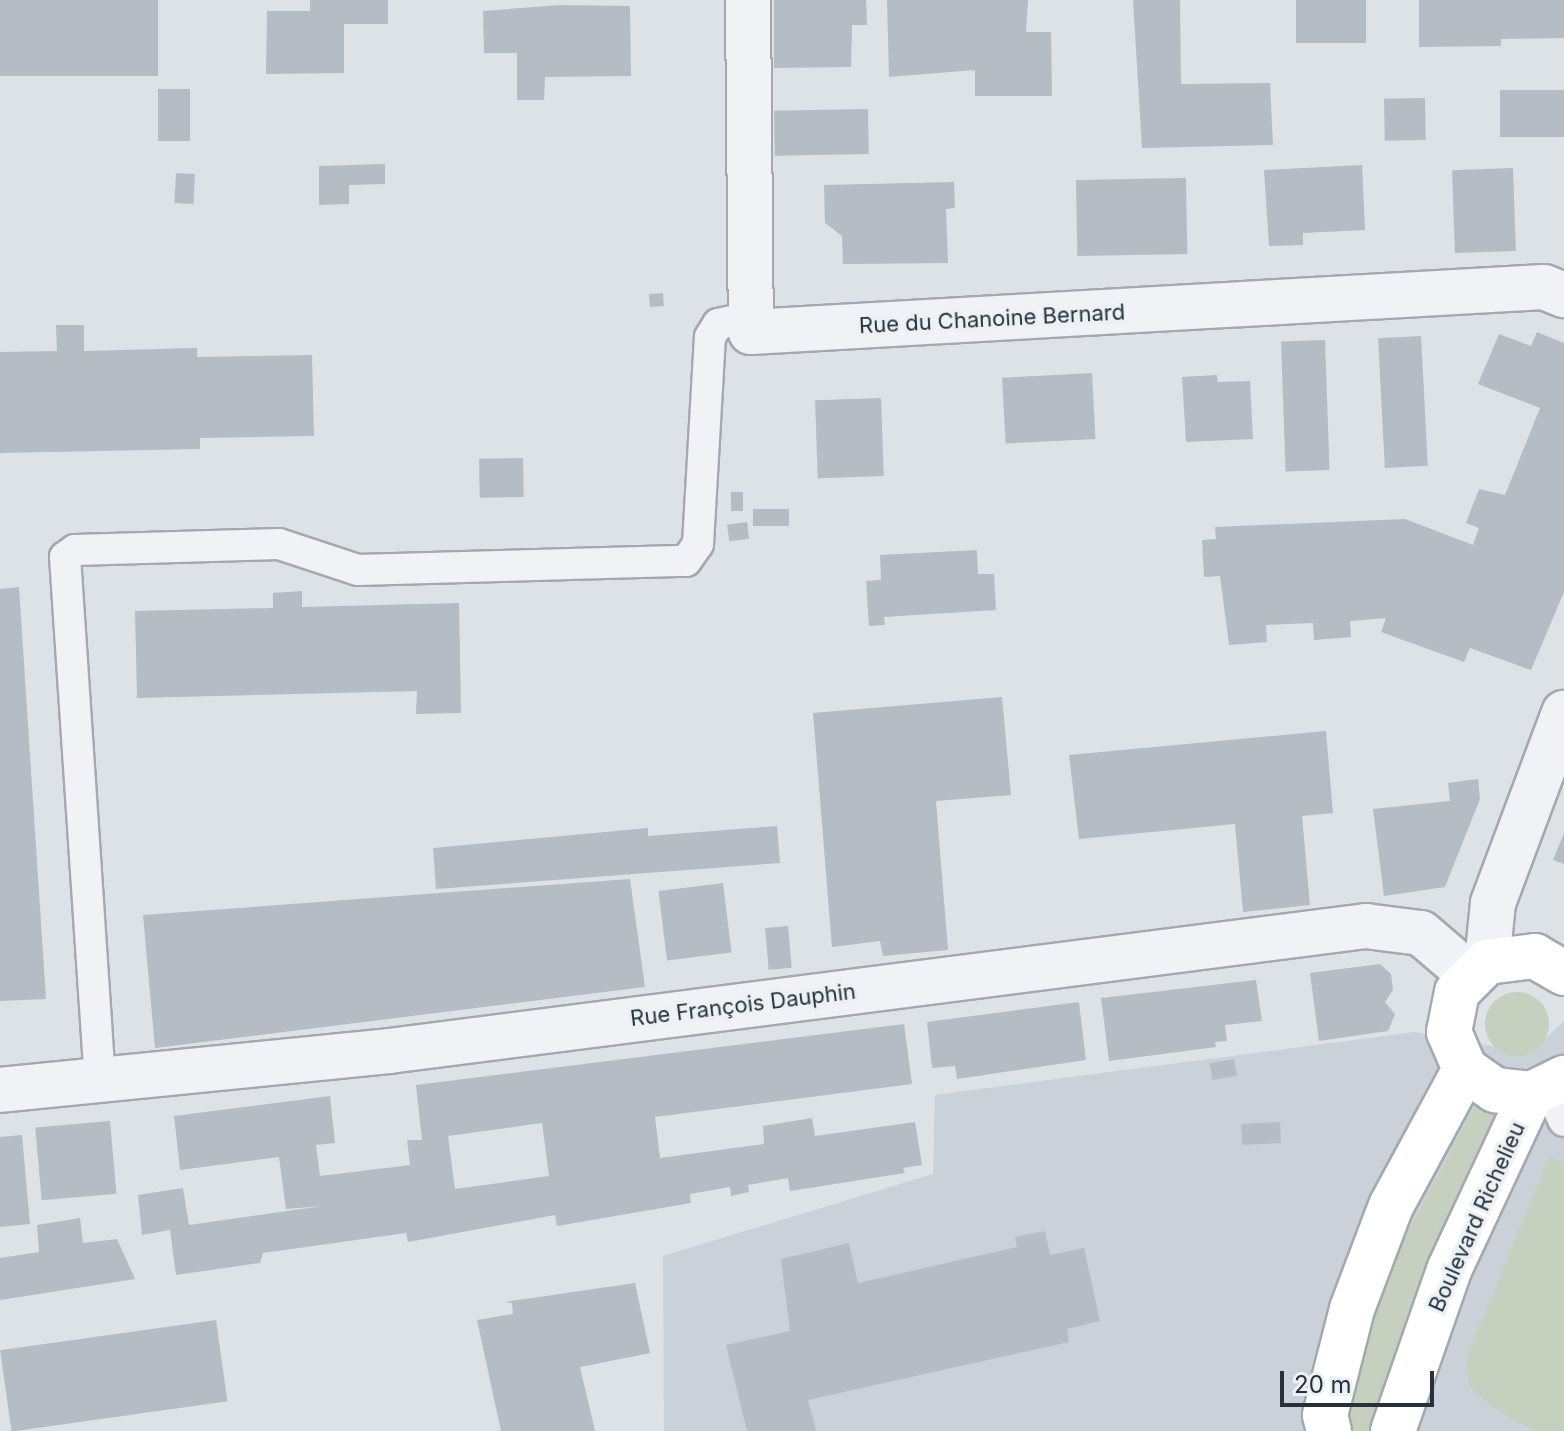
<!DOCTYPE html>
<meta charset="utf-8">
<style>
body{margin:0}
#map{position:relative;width:1564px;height:1431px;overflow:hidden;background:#dde2e6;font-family:Inter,sans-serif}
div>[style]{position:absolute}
.built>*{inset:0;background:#cbd1d8}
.green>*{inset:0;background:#c5d0bf}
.round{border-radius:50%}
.building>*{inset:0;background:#b5bcc3;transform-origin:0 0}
.roads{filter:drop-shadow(2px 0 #a3a9b0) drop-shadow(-2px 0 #a3a9b0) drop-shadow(0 2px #a3a9b0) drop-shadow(0 -2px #a3a9b0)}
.service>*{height:30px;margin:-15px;padding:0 15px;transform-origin:15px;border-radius:15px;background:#f0f2f5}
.minor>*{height:44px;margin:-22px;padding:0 22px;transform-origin:22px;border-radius:22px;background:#f0f2f5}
.secondary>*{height:44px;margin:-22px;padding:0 22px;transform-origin:22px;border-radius:22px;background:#fff}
span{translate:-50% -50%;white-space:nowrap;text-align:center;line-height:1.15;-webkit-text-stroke:7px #ecf1f4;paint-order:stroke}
.street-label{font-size:22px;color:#27313c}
.scale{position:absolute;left:1280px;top:1371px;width:154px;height:36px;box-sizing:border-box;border:4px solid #27313c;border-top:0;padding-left:10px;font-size:24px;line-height:28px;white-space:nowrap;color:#27313c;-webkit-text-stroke:6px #ecf1f4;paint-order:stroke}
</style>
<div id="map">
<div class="built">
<div style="clip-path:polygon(1564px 1021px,1564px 1431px,664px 1431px,663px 1256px,933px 1174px,935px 1095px,1415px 1032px,1530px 1053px)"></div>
</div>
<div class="green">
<div class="round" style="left:1485px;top:992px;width:64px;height:64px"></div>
<div style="clip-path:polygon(1493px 1105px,1501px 1124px,1427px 1267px,1373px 1431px,1341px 1431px,1368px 1327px,1396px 1254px,1474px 1108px)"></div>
<div style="clip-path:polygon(1549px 1158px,1564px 1162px,1564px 1431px,1534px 1431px,1492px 1407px,1469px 1386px,1466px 1359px)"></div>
</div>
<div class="building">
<div style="left:0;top:0;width:158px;height:76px"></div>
<div style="clip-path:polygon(310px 0,388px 0,388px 24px,344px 24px,344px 73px,266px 74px,267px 11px,310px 11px)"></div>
<div style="clip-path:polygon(774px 0,866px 0,867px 25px,852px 25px,851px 67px,774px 68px)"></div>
<div style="clip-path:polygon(887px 0,1028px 0,1026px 32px,1051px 32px,1052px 96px,975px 96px,975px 70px,889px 77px)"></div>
<div style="clip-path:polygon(1133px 0,1180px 0,1181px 84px,1270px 83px,1273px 145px,1142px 148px)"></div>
<div style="left:1296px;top:0;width:70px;height:43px"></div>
<div style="clip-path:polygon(1419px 0,1564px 0,1564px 38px,1501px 39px,1501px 46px,1419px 47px)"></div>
<div style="clip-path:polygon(560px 5px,630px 6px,631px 76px,545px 77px,544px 100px,517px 100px,517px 53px,484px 53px,483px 11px)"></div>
<div style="left:158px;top:89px;width:32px;height:52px"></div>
<div style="left:1564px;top:90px;width:47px;height:64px;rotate:90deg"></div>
<div style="left:1425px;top:98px;width:42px;height:41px;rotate:89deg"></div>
<div style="left:868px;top:109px;width:45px;height:94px;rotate:89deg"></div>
<div style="clip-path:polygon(385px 164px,385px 184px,349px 185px,349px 204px,319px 205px,319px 166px)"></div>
<div style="clip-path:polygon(1362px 165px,1365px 230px,1303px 233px,1303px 245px,1269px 246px,1264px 170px)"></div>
<div style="left:1513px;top:168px;width:83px;height:61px;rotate:88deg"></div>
<div style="left:176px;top:173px;width:19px;height:30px;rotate:3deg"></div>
<div style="left:1186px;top:178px;width:76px;height:110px;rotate:89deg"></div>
<div style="clip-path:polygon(954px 182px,955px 208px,946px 209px,948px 263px,843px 264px,842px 236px,825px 223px,824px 185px)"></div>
<div style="left:663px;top:293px;width:13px;height:14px;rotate:86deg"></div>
<div style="clip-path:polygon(56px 325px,84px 325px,84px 351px,197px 348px,197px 357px,312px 355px,314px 436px,200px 438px,200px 449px,0 453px,0 352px,57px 351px)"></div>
<div style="clip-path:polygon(1537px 332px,1564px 343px,1564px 592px,1531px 670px,1470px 648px,1464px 662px,1381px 632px,1386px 618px,1350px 621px,1351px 637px,1314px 640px,1313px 623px,1266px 625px,1267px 642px,1229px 645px,1220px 576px,1204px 577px,1202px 540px,1216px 539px,1215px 527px,1405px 519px,1473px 545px,1479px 528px,1466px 523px,1479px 489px,1505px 495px,1540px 408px,1478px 384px,1499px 334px,1531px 346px)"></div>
<div style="left:1421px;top:336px;width:130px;height:43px;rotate:87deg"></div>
<div style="left:1325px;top:340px;width:130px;height:44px;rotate:88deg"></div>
<div style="left:1092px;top:373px;width:66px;height:90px;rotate:87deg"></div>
<div style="clip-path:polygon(1217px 375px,1218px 382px,1250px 381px,1253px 439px,1186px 442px,1182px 377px)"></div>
<div style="left:881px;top:398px;width:78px;height:66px;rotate:88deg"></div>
<div style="left:523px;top:458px;width:39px;height:44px;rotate:89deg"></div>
<div style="left:731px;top:492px;width:12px;height:19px"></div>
<div style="left:789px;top:509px;width:17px;height:36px;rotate:90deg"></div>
<div style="left:747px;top:522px;width:17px;height:20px;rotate:83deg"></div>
<div style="clip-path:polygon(977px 550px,978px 574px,994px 574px,996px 610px,884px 617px,885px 625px,869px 626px,866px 581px,881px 580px,880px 555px)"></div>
<div style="clip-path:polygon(19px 587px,46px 999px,0 1001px,0 589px)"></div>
<div style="clip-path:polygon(302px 591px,302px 607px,459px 603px,461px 713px,416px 714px,417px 691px,137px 698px,135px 611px,273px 608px,273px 593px)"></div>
<div style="clip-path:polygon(1002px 697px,1011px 795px,936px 801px,948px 950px,883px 956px,880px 941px,832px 947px,813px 713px)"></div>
<div style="clip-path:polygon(1326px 731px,1333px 813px,1302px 816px,1310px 905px,1243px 912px,1235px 824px,1079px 839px,1069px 755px)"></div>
<div style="clip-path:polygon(1478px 779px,1480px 799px,1445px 887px,1384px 896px,1373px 809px,1450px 801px,1448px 783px)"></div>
<div style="clip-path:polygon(777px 826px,780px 863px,436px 889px,433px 848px,648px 828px,648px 836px)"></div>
<div style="clip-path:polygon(1564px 833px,1564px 864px,1553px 860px)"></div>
<div style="clip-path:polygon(630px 879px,645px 987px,155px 1048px,143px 915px)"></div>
<div style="left:723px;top:883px;width:70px;height:65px;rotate:83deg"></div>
<div style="left:788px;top:926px;width:42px;height:23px;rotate:85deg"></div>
<div style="clip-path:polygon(1380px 964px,1391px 974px,1393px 990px,1385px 1002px,1395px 1014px,1388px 1031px,1319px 1041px,1310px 973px)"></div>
<div style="clip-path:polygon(1256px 980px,1262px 1021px,1225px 1025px,1227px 1041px,1215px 1042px,1216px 1047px,1109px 1061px,1101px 998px)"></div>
<div style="clip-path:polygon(1079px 1002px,1086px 1060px,957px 1079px,955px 1066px,932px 1068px,927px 1022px)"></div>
<div style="clip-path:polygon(evenodd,904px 1024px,912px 1084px,655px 1117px,660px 1158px,764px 1144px,763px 1126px,812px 1118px,815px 1136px,915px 1122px,922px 1165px,903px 1168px,905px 1173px,790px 1191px,788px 1178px,748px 1185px,749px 1192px,731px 1196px,730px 1187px,690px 1194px,691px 1203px,557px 1226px,555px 1215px,408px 1242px,406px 1233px,263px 1253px,260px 1263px,176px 1275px,170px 1230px,142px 1235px,138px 1195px,183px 1188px,189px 1225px,323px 1206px,286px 1209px,279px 1157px,180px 1170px,174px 1116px,330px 1096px,335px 1143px,316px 1145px,320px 1176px,410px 1165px,407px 1140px,422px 1140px,416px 1085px,904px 1024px,542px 1123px,549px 1176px,455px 1189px,448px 1136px,542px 1123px)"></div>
<div style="left:1234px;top:1059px;width:17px;height:25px;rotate:80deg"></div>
<div style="left:110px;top:1121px;width:73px;height:75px;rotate:85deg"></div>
<div style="left:1280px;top:1122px;width:21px;height:39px;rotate:87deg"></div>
<div style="clip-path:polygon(22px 1135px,30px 1224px,0 1227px,0 1137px)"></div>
<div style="clip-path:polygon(80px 1218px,83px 1243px,117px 1239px,135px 1279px,0 1300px,0 1258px,39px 1252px,37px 1225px)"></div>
<div style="clip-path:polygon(1045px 1231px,1050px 1255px,1084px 1248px,1100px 1321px,1067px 1329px,1069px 1342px,808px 1400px,816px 1431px,747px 1431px,726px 1345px,790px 1331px,781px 1259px,849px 1243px,858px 1283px,1017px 1247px,1015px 1237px)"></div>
<div style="clip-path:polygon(635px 1283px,650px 1353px,580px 1367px,595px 1431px,501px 1431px,477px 1320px,513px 1314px,512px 1303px,505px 1302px)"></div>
<div style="left:216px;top:1320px;width:82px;height:218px;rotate:82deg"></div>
</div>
<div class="roads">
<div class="service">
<div style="left:100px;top:1082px;width:526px;rotate:-93.81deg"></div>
<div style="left:65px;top:557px;width:12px;rotate:-35deg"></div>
<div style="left:75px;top:550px;width:204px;rotate:-1.7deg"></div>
<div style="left:279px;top:544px;width:83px;rotate:18.2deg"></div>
<div style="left:358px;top:570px;width:328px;rotate:-1.6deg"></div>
<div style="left:686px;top:561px;width:21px;rotate:-55deg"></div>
<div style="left:698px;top:544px;width:207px;rotate:-86.7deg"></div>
<div style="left:710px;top:337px;width:15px;rotate:-58deg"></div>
<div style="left:718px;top:324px;width:34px;rotate:-12deg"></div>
<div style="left:1549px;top:1088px;width:36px;rotate:66deg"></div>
</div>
<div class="minor">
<div style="left:748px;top:0;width:332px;rotate:89.5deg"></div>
<div style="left:751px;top:332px;width:794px;rotate:-3.25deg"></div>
<div style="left:1544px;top:287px;width:22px;rotate:22deg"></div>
<div style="left:1487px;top:962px;width:59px;rotate:-84.2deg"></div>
<div style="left:1493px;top:903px;width:203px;rotate:-69.5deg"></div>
<div style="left:0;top:1090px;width:391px;rotate:-5.7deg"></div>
<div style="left:389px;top:1051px;width:985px;rotate:-7.29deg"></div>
<div style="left:1366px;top:926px;width:55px;rotate:7.3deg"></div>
<div style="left:1421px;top:933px;width:65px;rotate:40.6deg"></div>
</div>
<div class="secondary">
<div style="left:1564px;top:973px;width:34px;rotate:-150deg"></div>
<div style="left:1535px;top:956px;width:48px;rotate:172.9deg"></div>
<div style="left:1487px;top:962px;width:42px;rotate:135deg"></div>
<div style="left:1457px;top:992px;width:41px;rotate:101.3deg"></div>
<div style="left:1449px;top:1032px;width:40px;rotate:66.6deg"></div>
<div style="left:1465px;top:1069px;width:37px;rotate:35deg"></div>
<div style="left:1495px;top:1090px;width:36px;rotate:6deg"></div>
<div style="left:1531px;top:1094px;width:37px;rotate:-26deg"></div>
<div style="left:1329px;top:1431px;width:16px;rotate:-104deg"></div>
<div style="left:1325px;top:1415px;width:109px;rotate:-75.7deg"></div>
<div style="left:1352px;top:1309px;width:110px;rotate:-69.3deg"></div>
<div style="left:1391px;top:1206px;width:156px;rotate:-61.6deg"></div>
<div style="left:1393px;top:1431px;width:170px;rotate:-70.8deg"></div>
<div style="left:1449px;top:1270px;width:194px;rotate:-65deg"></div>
</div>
</div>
<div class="street-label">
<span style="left:992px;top:319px;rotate:-3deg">Rue du Chanoine Bernard</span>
<span style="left:743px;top:1005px;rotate:-7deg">Rue François Dauphin</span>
<span style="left:1477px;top:1217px;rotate:-66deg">Boulevard Richelieu</span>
</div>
<div class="scale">20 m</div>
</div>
